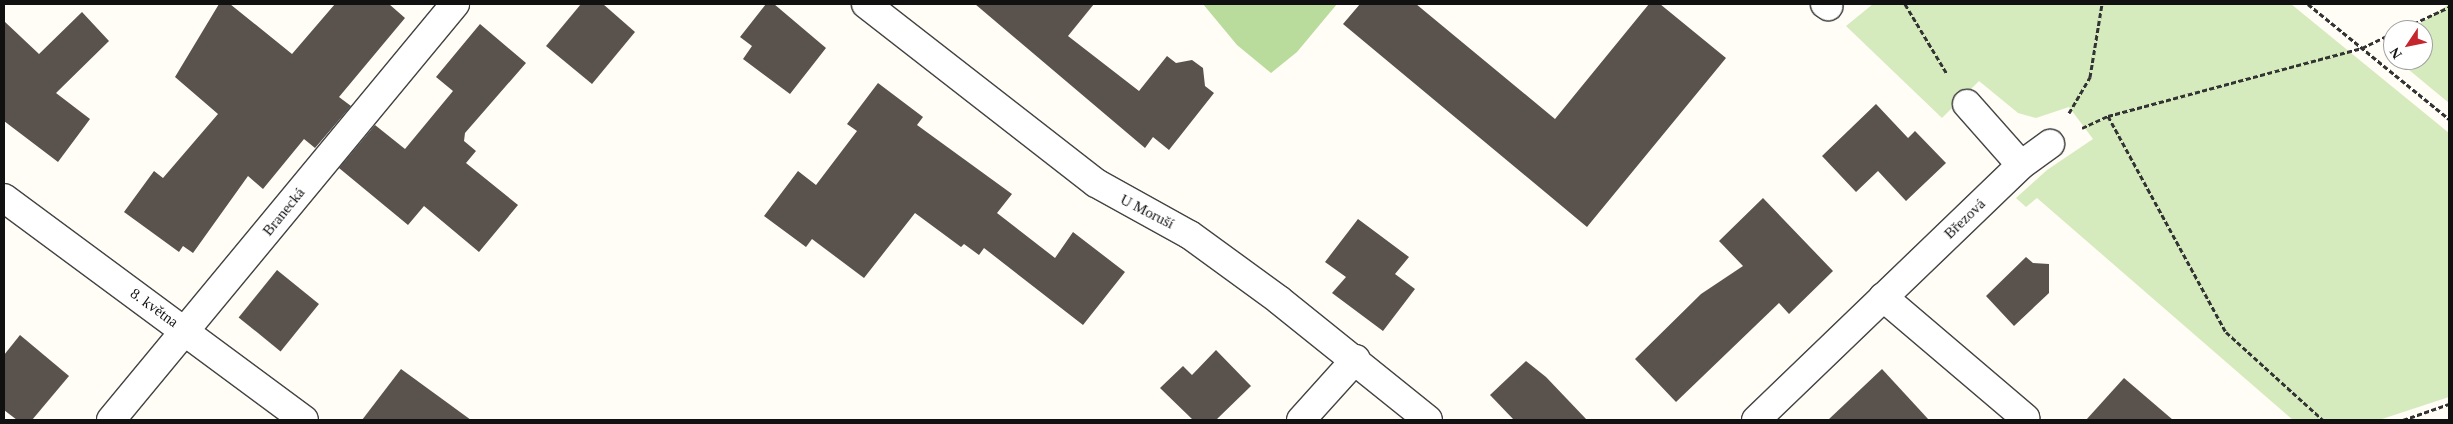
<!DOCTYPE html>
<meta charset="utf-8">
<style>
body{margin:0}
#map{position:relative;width:2453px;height:424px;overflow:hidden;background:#fffdf5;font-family:"Times New Roman",serif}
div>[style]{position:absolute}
.green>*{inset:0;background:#d5ebbd}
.forest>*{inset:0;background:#b9dc9c}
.building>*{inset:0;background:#5a524d;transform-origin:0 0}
.path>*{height:3px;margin-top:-1.5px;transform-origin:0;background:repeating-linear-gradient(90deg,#333 0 5px,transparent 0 7.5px)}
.roads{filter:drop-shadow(1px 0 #444) drop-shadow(-1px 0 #444) drop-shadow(0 1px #444) drop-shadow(0 -1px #444)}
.minor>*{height:28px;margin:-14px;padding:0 14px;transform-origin:14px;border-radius:14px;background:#fff}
span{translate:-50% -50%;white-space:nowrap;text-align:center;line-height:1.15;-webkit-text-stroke:5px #fff;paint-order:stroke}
.street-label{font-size:15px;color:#111}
.frame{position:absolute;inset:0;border:5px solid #111;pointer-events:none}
.north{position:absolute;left:2383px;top:20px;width:50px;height:50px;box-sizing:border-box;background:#fff;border:1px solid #a0a0a0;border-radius:50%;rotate:236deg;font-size:14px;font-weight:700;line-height:20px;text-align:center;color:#111}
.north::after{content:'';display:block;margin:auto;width:18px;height:22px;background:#c4262e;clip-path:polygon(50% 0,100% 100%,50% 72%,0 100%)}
</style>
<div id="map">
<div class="green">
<div style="clip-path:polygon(1873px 4px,2291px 4px,2449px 133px,2449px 397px,2379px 420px,2293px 420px,2037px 198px,2026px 207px,2016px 198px,2047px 170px,2093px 139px,2069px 107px,2036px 118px,2018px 113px,1979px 81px,1942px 118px,1846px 26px)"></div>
<div style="clip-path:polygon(2449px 4px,2449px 103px,2397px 60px,2423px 60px,2423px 30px,2411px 30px)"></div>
</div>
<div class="forest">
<div style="clip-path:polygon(1203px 4px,1337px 4px,1297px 52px,1271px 73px,1237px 45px)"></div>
</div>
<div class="building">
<div style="clip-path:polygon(219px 4px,230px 4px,292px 54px,335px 4px,389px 4px,405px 18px,339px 97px,351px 106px,315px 148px,304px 139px,263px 189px,248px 176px,193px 253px,183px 246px,179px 252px,124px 212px,154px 171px,163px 178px,218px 114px,175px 77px)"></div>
<div style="clip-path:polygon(581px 4px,603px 4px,635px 32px,592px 84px,546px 46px)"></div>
<div style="clip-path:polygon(766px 4px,774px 4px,826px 48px,790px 94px,743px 59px,752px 46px,740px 37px)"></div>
<div style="clip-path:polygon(975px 4px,1094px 4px,1068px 36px,1139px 91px,1167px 56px,1176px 63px,1192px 60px,1203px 68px,1205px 86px,1214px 93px,1169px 150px,1153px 137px,1145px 148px)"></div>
<div style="clip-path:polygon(1360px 4px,1416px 4px,1555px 119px,1649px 4px,1660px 4px,1726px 58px,1587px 227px,1343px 24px)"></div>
<div style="clip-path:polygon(82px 12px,109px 41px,56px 93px,90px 119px,58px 162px,4px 121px,4px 21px,39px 54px)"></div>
<div style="clip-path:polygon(480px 24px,526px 63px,465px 133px,464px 141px,476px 151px,466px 163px,518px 205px,479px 252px,424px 206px,408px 225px,339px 168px,375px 125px,405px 149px,453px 91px,436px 77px)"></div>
<div style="clip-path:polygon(878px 83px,923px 117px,917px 125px,1012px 194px,997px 213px,1055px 258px,1073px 232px,1125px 272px,1083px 325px,984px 248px,979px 255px,964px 244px,961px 247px,915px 213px,864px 278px,812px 239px,806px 247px,764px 216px,798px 171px,816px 185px,857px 131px,847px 124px)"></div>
<div style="clip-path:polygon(1876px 104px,1908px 138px,1915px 131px,1946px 163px,1906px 201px,1878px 171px,1856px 192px,1822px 156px)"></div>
<div style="clip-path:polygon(1763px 198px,1833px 271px,1789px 314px,1779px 303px,1676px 402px,1635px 359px,1701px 294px,1743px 266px,1719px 241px)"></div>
<div style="clip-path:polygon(1358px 219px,1409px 257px,1395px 274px,1415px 289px,1383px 331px,1332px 293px,1346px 277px,1325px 262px)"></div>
<div style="clip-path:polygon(2026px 257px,2033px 263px,2049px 264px,2049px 293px,2014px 326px,1986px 296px)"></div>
<div style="left:277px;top:270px;width:54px;height:61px;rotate:39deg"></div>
<div style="clip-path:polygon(20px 335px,69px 376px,32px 420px,17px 420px,4px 410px,4px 355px)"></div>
<div style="clip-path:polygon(1216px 350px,1251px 386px,1216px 420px,1193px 420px,1160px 388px,1183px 366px,1192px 375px)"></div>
<div style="clip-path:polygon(1526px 361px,1546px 377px,1587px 420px,1514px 420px,1490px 395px)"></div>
<div style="clip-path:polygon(401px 369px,471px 420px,362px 420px)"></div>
<div style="clip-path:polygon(1882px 369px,1929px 420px,1828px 420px)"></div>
<div style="clip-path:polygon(2124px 378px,2173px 420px,2086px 420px)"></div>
</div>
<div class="path">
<div style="left:1905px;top:4px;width:82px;rotate:59deg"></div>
<div style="left:2308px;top:4px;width:182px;rotate:39.2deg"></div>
<div style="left:2400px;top:30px;width:54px;rotate:-25.1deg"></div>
<div style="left:2069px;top:113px;width:42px;rotate:-59.7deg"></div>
<div style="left:2090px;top:77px;width:74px;rotate:-80.7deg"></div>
<div style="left:2108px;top:116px;width:246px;rotate:61.4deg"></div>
<div style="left:2226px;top:332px;width:131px;rotate:42.2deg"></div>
<div style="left:2082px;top:128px;width:29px;rotate:-25deg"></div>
<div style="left:2108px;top:116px;width:263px;rotate:-15deg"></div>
<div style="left:2362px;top:48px;width:34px;rotate:-26deg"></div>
<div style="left:2403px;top:420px;width:49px;rotate:-19.2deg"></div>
</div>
<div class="roads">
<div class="minor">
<div style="left:866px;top:4px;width:291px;rotate:37.9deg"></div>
<div style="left:1096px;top:183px;width:107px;rotate:29deg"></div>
<div style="left:1190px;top:235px;width:110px;rotate:36.1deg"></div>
<div style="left:1279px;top:300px;width:191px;rotate:38.8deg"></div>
<div style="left:1825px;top:4px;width:4px;rotate:34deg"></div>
<div style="left:1967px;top:104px;width:81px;rotate:48.5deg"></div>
<div style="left:4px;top:198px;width:373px;rotate:36.5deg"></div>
<div style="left:1883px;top:297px;width:187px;rotate:40.4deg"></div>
<div style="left:111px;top:420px;width:540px;rotate:-50.41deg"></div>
<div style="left:1301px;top:420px;width:82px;rotate:-48deg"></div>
<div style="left:1756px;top:420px;width:368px;rotate:-43.9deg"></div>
<div style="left:2021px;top:165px;width:36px;rotate:-36deg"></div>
</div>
</div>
<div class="street-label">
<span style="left:284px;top:212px;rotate:-51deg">Branecká</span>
<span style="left:1147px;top:212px;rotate:27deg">U Moruší</span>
<span style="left:1965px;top:219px;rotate:-44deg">Březová</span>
<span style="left:154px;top:308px;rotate:36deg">8. května</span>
</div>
<div class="frame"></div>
<div class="north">N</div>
</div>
